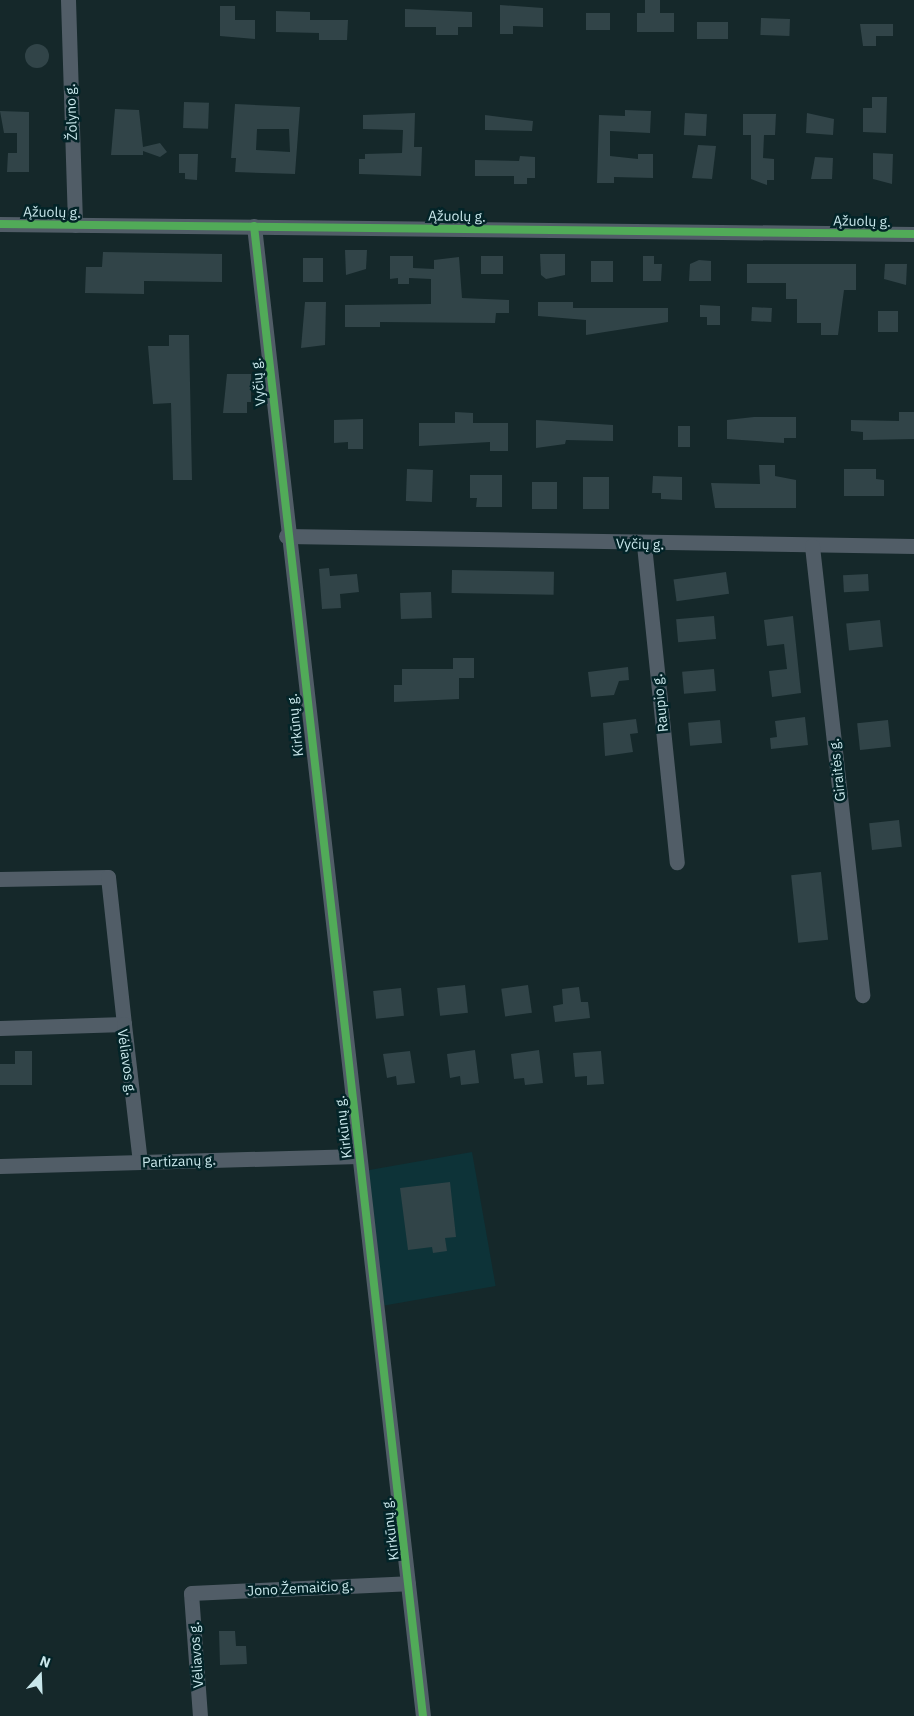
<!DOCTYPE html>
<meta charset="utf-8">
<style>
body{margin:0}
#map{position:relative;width:914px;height:1716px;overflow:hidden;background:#15282a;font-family:"IBM Plex Sans",sans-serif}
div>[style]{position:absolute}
.built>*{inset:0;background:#0d3338;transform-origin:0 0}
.building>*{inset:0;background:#314448;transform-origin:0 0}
.round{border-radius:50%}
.street>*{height:15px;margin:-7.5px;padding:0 7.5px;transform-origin:7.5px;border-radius:7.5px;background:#515d67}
.cycleway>*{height:8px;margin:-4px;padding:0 4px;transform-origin:4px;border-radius:4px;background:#51ab58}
span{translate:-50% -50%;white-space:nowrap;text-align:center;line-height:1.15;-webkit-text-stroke:5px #032428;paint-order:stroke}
.street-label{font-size:14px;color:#c8e6ea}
.north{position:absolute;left:15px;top:1651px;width:50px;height:50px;-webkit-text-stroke:4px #032428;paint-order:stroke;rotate:20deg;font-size:14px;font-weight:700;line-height:20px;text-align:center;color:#c8e6ea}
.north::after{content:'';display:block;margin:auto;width:18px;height:22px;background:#c8e6ea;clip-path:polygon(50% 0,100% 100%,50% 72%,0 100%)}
</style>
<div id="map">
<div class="built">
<div style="left:472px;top:1152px;width:136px;height:113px;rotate:80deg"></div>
</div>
<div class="building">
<div style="clip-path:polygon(645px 0,660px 0,660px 13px,674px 13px,674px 32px,637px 32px,637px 13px,645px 13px)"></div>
<div style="clip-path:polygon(500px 5px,543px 8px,543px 27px,513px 26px,513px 34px,500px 34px)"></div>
<div style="clip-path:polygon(220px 6px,235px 6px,235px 20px,255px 20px,255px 39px,220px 36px)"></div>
<div style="clip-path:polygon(405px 9px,472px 12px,472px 27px,458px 27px,458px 35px,436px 35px,436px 27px,405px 27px)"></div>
<div style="clip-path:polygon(276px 11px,310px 12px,310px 20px,348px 20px,347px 40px,319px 40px,319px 33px,276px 32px)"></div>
<div style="left:586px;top:13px;width:24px;height:17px"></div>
<div style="left:761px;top:18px;width:29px;height:17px;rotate:2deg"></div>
<div style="left:697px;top:22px;width:31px;height:17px"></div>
<div style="clip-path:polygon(860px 24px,893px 24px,893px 36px,876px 36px,876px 46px,863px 46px)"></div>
<div class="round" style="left:25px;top:44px;width:24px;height:24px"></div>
<div style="clip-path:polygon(872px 97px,887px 97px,886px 133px,863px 132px,863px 108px,872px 108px)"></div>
<div style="left:184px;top:102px;width:25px;height:26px;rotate:2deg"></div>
<div style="clip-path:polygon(evenodd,235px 104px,300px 107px,295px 174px,235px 172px,236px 158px,231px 158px,235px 104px,257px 129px,289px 129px,290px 152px,256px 150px,257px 129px)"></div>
<div style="clip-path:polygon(115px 109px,139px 110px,143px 147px,160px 143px,167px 152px,160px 157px,143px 151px,143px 155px,111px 155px)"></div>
<div style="clip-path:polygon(625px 110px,651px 111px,650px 133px,610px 131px,610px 156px,638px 159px,638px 154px,653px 154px,653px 178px,614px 177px,614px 183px,597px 183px,599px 115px,625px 116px)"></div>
<div style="clip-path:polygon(0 111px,29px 112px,29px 172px,7px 172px,8px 153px,17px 153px,17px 133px,4px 133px)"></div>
<div style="clip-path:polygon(415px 113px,414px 147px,422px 147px,421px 176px,359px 174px,359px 159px,365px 159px,365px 154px,402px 153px,403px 130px,363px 129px,363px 115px)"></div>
<div style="left:685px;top:113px;width:22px;height:22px;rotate:3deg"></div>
<div style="clip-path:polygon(807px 113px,834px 119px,833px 135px,806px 133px)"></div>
<div style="clip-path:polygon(743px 114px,776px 114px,775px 135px,764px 135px,763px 158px,774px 159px,774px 180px,767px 180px,767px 185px,751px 179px,751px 135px,743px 135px)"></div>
<div style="clip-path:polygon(485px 115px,533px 121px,532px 131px,485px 130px)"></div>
<div style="clip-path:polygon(698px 145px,716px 146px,712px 179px,692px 178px)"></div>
<div style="clip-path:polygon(873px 153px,893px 154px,892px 184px,873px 179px)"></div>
<div style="clip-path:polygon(179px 154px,198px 154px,197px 180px,185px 179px,185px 173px,179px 173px)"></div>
<div style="clip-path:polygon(520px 156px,535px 157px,535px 178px,527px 178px,527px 184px,514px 184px,514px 176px,475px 176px,475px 160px,519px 161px)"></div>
<div style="clip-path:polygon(815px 157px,833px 158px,832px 179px,811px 179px)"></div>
<div style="clip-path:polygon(345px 250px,367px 250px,366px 269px,346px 275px)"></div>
<div style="clip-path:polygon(103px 252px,222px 254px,222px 282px,144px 281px,144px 294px,85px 293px,86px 267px,102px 267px)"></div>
<div style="clip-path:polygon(540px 254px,565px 254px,565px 275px,546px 279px,541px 275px)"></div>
<div style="clip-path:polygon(390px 256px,413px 256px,413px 268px,434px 269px,434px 260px,459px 257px,462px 298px,509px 300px,509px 313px,496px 313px,495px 323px,380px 322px,380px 327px,345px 327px,345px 305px,431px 304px,431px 279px,409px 278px,409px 284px,398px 284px,398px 278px,390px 279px)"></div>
<div style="left:481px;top:256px;width:22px;height:18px"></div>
<div style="clip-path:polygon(643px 256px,654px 256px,654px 264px,662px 264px,661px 281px,643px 281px)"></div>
<div style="left:303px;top:258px;width:20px;height:24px"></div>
<div style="clip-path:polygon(699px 260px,711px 261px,711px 281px,689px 281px,690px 264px)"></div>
<div style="left:591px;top:261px;width:22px;height:21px"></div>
<div style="clip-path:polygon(747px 264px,856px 264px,856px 290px,844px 290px,838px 335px,821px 335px,821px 323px,797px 323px,797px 299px,786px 299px,786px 283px,747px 283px)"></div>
<div style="clip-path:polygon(885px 264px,907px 264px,906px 285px,884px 279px)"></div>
<div style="clip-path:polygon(305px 302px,326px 302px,325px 345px,301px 348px)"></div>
<div style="clip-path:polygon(538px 302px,573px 302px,573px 308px,668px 308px,668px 322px,586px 335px,586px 320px,538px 316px)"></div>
<div style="clip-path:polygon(700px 305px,720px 306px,720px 325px,707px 325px,707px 317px,700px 317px)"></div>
<div style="left:752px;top:307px;width:20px;height:14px;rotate:3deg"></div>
<div style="left:878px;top:311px;width:20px;height:21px"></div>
<div style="clip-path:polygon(169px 335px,189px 335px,192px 480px,173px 480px,171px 403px,153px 404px,148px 346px,169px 346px)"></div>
<div style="clip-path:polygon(227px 374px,251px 374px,251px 402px,247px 402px,247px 413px,223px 413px)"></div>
<div style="clip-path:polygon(455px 412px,473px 413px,473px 423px,508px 423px,508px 451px,490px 451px,490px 442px,419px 446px,419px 423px,455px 423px)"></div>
<div style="clip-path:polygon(899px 412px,914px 412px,914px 439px,863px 440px,863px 432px,851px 431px,851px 420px,899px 421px)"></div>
<div style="clip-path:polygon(754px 417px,796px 417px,796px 438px,784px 438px,784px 443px,727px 439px,727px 420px)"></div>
<div style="clip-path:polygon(363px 419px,363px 449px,348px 449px,348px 442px,334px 443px,334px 420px)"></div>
<div style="clip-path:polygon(536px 420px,613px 425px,613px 441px,566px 440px,565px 444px,536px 448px)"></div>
<div style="left:678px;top:426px;width:12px;height:21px"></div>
<div style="clip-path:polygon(759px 465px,775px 465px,775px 476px,796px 480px,796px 508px,715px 508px,711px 483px,760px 484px)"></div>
<div style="left:407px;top:469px;width:26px;height:32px;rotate:2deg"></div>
<div style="clip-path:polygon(844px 469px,876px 469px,876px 479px,884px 480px,884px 496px,844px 496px)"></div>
<div style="clip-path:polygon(470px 475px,502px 475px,502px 507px,476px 507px,477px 498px,470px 498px)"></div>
<div style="clip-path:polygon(653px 476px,682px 477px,682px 500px,661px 499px,661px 493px,652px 493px)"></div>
<div style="left:583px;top:477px;width:26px;height:32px"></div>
<div style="left:532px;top:482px;width:25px;height:27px"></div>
<div style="clip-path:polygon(329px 568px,330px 576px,357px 574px,359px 592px,340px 594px,341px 608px,322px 609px,319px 569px)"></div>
<div style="left:452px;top:570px;width:102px;height:23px;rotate:1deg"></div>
<div style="left:726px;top:572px;width:22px;height:53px;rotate:82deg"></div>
<div style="left:868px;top:574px;width:17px;height:25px;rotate:87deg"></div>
<div style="left:431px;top:592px;width:26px;height:31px;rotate:88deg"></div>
<div style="left:714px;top:616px;width:23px;height:38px;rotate:85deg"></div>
<div style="clip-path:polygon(793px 616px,801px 693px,772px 697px,769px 671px,787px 669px,784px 644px,767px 646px,764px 620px)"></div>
<div style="left:880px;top:620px;width:27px;height:34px;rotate:84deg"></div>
<div style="clip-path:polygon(453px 658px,474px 658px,474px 678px,459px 678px,459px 699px,394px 702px,394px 685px,402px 685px,402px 669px,453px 669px)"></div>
<div style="clip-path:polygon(628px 667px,629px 680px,619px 681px,614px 695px,591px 697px,588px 672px)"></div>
<div style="left:714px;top:669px;width:22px;height:32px;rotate:85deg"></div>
<div style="clip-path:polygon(805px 717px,808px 745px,771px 749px,770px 738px,777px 737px,775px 721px)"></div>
<div style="clip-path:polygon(636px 719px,638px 733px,630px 734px,633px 752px,605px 756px,603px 723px)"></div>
<div style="left:720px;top:720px;width:23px;height:32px;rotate:85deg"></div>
<div style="left:888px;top:720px;width:27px;height:31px;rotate:84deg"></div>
<div style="left:899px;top:820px;width:27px;height:30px;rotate:84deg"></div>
<div style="left:821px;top:872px;width:68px;height:30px;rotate:84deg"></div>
<div style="left:465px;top:985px;width:28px;height:28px;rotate:84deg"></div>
<div style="left:528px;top:985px;width:28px;height:27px;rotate:82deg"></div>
<div style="clip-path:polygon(579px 987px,581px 1002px,588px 1002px,590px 1018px,555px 1022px,553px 1006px,563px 1004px,562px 989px)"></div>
<div style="left:401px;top:988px;width:28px;height:28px;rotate:84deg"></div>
<div style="clip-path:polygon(475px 1050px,479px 1083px,461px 1085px,460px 1076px,450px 1078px,447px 1054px)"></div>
<div style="clip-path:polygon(539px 1050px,543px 1083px,525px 1085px,524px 1078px,514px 1079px,511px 1054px)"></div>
<div style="clip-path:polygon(15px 1051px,32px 1051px,32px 1085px,0 1085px,0 1064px,15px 1064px)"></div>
<div style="clip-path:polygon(410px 1051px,415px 1083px,397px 1085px,396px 1076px,387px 1078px,383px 1054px)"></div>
<div style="clip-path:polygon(601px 1051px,604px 1084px,587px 1085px,587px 1076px,575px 1077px,573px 1053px)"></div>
<div style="clip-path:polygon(450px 1182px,456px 1237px,445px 1238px,447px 1251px,433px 1253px,432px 1247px,408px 1250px,400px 1188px)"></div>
<div style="clip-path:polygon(219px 1631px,235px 1631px,236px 1646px,246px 1646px,247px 1664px,220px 1665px)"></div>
</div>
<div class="street">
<div style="left:68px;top:0;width:225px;rotate:88.2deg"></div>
<div style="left:0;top:224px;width:914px;rotate:0.63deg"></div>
<div style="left:254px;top:226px;width:1500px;rotate:83.53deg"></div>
<div style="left:286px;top:536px;width:628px;rotate:0.91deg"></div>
<div style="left:644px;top:545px;width:319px;rotate:84.1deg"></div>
<div style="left:812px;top:546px;width:452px;rotate:83.6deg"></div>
<div style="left:0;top:879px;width:108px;rotate:-1.1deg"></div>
<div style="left:108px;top:877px;width:148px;rotate:83.8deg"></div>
<div style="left:0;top:1028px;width:124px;rotate:-1.8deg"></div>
<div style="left:124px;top:1024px;width:139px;rotate:83.4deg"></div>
<div style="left:0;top:1166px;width:359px;rotate:-1.6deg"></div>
<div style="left:200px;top:1716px;width:123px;rotate:-94.2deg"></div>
<div style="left:191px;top:1593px;width:217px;rotate:-2.6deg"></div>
</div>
<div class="cycleway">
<div style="left:0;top:224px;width:914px;rotate:0.63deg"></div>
<div style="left:254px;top:226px;width:1500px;rotate:83.53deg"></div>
</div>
<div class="street-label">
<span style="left:71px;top:112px;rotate:-92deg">Žolyno g.</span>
<span style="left:52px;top:212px;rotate:1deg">Ąžuolų g.</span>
<span style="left:457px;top:216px;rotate:1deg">Ąžuolų g.</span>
<span style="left:862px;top:221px;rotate:1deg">Ąžuolų g.</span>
<span style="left:258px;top:382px;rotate:-96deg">Vyčių g.</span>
<span style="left:640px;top:544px;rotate:1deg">Vyčių g.</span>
<span style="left:660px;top:703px;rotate:-96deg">Raupio g.</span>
<span style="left:295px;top:725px;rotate:-96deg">Kirkūnų g.</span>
<span style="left:837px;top:770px;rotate:-96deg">Giraitės g.</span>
<span style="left:127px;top:1062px;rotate:82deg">Vėliavos g.</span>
<span style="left:343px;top:1127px;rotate:-97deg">Kirkūnų g.</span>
<span style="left:179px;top:1161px;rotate:-2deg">Partizanų g.</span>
<span style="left:390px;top:1529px;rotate:-97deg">Kirkūnų g.</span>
<span style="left:300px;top:1588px;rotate:-3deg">Jono Žemaičio g.</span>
<span style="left:196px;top:1655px;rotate:-94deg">Vėliavos g.</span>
</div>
<div class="north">N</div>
</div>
